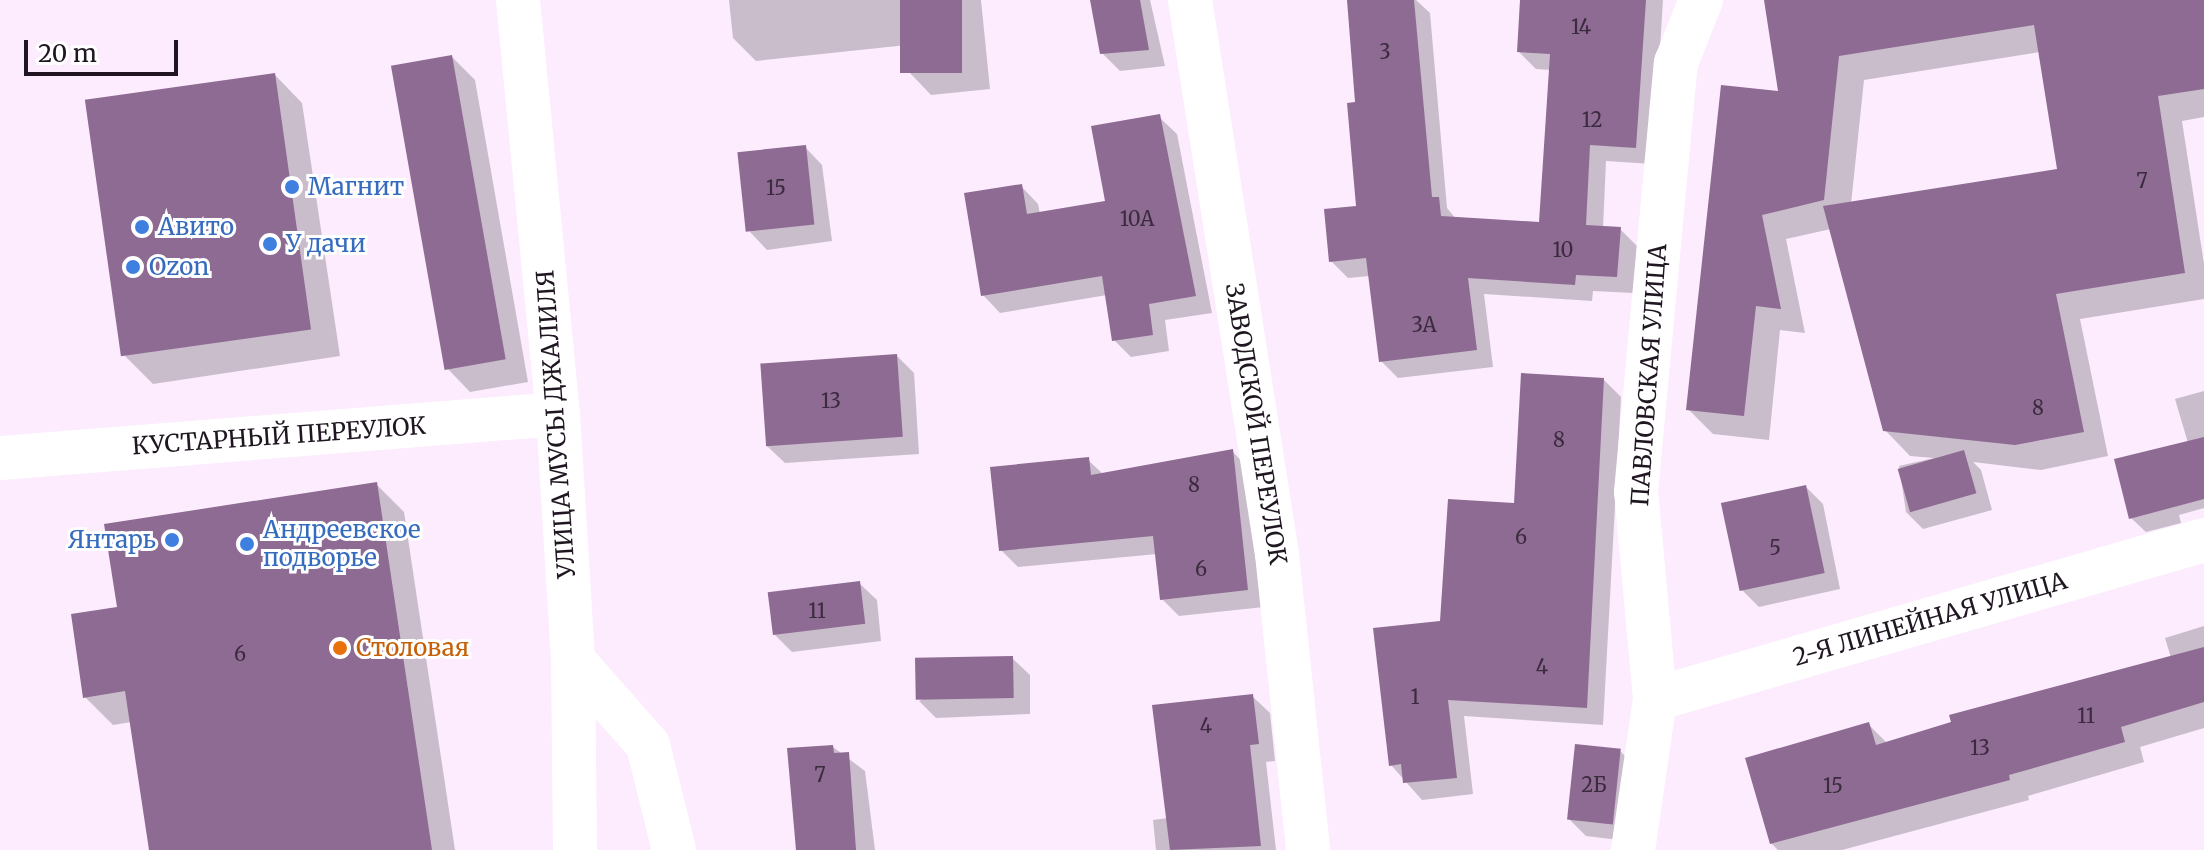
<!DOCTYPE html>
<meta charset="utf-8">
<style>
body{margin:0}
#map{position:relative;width:2204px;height:850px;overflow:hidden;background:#fcecfe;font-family:Merriweather,serif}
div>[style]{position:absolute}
.shadow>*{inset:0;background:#0003}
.building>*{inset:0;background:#8e6b93;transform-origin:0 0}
.minor>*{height:44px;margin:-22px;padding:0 22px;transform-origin:22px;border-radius:22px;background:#fff}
.dots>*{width:22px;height:22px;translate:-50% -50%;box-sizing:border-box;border:4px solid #fff;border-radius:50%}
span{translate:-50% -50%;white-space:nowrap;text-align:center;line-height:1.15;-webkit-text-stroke:6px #fff;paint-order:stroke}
.number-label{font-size:20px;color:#3b2b3e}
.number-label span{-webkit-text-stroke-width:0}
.shop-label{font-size:24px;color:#366cbe}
.left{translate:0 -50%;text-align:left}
.right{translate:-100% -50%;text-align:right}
.street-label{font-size:24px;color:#1f1621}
.food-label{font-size:24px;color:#c56008}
.scale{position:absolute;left:24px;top:40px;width:154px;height:36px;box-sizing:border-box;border:4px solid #1f1621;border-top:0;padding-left:10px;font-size:24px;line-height:28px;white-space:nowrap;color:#1f1621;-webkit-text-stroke:6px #fff;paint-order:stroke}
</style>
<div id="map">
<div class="shadow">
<div style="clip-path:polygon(729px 0,981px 0,990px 89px,931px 95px,909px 72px,907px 45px,756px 61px,733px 38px)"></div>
<div style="clip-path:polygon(1092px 0,1150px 0,1165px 66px,1120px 71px,1102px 53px)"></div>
<div style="clip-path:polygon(1370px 0,1416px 0,1430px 13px,1447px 208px,1456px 219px,1541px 224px,1551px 70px,1536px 69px,1519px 52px,1522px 0,1663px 0,1653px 164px,1606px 161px,1603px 228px,1620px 229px,1637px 246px,1634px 293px,1593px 291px,1592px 301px,1484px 294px,1493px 367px,1398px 378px,1381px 361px,1370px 276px,1348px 278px,1331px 261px,1358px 207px,1357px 104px)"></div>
<div style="clip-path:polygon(evenodd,1766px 0,2204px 0,2204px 117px,2182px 121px,2204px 264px,2204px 299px,2080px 319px,2108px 456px,2041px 470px,1973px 462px,1981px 470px,1992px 510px,1923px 529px,1906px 512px,1899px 466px,1934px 458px,1910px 456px,1885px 430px,1831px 229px,1786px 239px,1805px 333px,1780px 330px,1769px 440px,1713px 434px,1688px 409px,1780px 93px,1766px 0,2040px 52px,2060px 171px,1851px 204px,1864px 80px,2040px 52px)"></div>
<div style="clip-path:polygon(452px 57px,475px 80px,528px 382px,470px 392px,447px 368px)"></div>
<div style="clip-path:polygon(275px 75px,302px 103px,340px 356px,153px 384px,125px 356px)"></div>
<div style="clip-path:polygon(1159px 117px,1177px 134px,1212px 313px,1165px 320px,1169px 351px,1131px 357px,1114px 340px,1107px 295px,1000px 313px,983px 295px,1021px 186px,1038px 204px,1040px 214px,1108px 203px)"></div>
<div style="clip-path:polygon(805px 147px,822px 165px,832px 241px,767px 250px,750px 232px)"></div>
<div style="clip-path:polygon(897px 356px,914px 373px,919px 454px,785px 463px,767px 446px)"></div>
<div style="clip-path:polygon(1604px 380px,1621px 397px,1603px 725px,1464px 716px,1473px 794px,1422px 800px,1391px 765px,1442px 622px)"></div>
<div style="clip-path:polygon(2204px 391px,2204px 508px,2179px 515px,2181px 523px,2146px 532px,2131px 518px,2188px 443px,2175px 399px)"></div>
<div style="clip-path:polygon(1232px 451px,1249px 469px,1264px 607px,1179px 616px,1162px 599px,1157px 554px,1018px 567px,1001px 550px,1088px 460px,1103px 474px)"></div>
<div style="clip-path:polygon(376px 484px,404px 512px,455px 850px,151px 850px,131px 722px,113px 725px,85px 697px,119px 609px)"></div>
<div style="clip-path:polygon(1806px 487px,1823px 504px,1840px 589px,1759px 607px,1742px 590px)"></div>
<div style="clip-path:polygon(859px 583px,877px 600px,881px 641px,792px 652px,775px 635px)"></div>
<div style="clip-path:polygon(2204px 626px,2204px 728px,2140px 747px,2144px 762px,2028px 796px,2029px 800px,1842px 850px,1778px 850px,1771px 843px,1868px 724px,1888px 744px,2171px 658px,2165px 638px)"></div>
<div style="clip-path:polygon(1012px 658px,1030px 675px,1030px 714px,936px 718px,919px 701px)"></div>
<div style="clip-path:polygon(1252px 696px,1270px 713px,1275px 761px,1266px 762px,1276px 850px,1156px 850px,1153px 820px,1168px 818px)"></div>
<div style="clip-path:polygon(833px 747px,865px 771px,875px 850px,797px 850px)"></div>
<div style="clip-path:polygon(1620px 751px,1637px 768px,1628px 841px,1586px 836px,1569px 819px)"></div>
</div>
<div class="building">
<div style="left:900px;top:0;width:62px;height:73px"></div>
<div style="clip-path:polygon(1090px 0,1140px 0,1149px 50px,1100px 54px)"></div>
<div style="clip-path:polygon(1347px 0,1414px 0,1432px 197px,1439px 197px,1441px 216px,1539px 222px,1550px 54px,1517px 52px,1520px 0,1646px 0,1636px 148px,1590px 145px,1586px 225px,1621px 227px,1617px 277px,1576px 275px,1575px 285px,1468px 278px,1477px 350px,1379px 362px,1366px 258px,1329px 262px,1324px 209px,1356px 206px,1347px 103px,1355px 102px)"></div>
<div style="clip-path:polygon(1764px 0,2204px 0,2204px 89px,2158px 96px,2185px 273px,2056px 294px,2084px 432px,2015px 445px,1883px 431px,1823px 206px,2057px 169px,2034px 25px,1839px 56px,1824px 200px,1762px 215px,1781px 309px,1756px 306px,1744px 416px,1686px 410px,1721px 85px,1778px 91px)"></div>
<div style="left:452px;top:55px;width:309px;height:62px;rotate:80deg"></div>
<div style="left:275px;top:73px;width:259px;height:192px;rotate:82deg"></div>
<div style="clip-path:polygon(1160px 114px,1196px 296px,1149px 304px,1153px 335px,1112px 341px,1102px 276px,981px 296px,964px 193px,1022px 184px,1027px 214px,1105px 201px,1091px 126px)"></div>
<div style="left:806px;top:145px;width:80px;height:69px;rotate:84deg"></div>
<div style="left:897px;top:354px;width:83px;height:137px;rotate:86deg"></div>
<div style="clip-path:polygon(1521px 373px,1604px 378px,1587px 708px,1448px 700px,1457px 778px,1403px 783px,1401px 764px,1389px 766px,1373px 628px,1440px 621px,1448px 499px,1514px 503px)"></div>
<div style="clip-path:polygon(2204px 437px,2204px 499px,2129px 519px,2114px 459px)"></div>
<div style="clip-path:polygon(1233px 449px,1248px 590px,1160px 600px,1153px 536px,999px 551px,990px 467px,1089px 457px,1091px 475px)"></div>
<div style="left:1964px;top:450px;width:45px;height:69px;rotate:74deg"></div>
<div style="clip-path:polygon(377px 482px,432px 850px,149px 850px,125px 691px,83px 698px,71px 614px,117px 607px,104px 524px)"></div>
<div style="left:1806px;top:485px;width:90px;height:87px;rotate:78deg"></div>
<div style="left:860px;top:581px;width:43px;height:93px;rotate:83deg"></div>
<div style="clip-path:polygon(2204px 647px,2204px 702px,2121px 727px,2125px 742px,2009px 775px,2010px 780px,1770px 844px,1745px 758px,1869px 722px,1876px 745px,1951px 722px,1949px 715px)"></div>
<div style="left:1013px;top:656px;width:42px;height:98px;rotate:89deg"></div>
<div style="clip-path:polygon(1253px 694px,1259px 744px,1250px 745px,1261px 846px,1170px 850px,1152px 705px)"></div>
<div style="left:1575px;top:744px;width:46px;height:76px;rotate:6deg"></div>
<div style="clip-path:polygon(833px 745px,834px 753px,849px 752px,856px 850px,796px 850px,787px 748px)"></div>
</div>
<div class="minor">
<div style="left:518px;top:0;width:416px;rotate:84.5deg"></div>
<div style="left:558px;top:414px;width:246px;rotate:86.5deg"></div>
<div style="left:573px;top:660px;width:190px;rotate:89.4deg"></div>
<div style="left:1190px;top:0;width:561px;rotate:81.08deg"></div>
<div style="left:1277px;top:554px;width:298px;rotate:84deg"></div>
<div style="left:0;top:458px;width:560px;rotate:-4.51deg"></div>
<div style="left:573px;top:660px;width:113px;rotate:48.6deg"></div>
<div style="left:648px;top:745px;width:108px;rotate:76.1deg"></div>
<div style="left:1655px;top:699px;width:572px;rotate:-16.15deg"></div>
<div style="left:1633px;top:850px;width:153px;rotate:-81.7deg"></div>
<div style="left:1655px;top:699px;width:208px;rotate:-95.2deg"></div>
<div style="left:1636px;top:492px;width:431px;rotate:-84.7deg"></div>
<div style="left:1676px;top:63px;width:68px;rotate:-68.4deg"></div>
</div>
<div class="dots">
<div style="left:292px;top:187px;background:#3f7fe0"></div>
<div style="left:142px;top:227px;background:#3f7fe0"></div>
<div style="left:270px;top:244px;background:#3f7fe0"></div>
<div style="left:133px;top:267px;background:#3f7fe0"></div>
<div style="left:172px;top:540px;background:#3f7fe0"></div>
<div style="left:247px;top:544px;background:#3f7fe0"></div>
<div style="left:340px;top:648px;background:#e8710a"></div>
</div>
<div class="number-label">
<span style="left:1581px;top:26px">14</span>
<span style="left:1385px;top:51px">3</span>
<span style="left:1592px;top:119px">12</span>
<span style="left:2142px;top:180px">7</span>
<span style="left:776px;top:187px">15</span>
<span style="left:1137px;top:218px">10А</span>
<span style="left:1563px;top:249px">10</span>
<span style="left:1424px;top:324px">3А</span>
<span style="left:831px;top:400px">13</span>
<span style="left:2038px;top:407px">8</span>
<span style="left:1559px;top:439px">8</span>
<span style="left:1194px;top:484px">8</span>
<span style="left:1521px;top:536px">6</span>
<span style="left:1775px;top:547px">5</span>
<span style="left:1201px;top:568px">6</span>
<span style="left:817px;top:610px">11</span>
<span style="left:240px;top:653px">6</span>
<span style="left:1542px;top:666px">4</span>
<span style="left:1415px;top:696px">1</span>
<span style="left:2086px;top:715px">11</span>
<span style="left:1206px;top:725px">4</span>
<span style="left:1980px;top:747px">13</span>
<span style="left:820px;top:774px">7</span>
<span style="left:1594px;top:784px">2Б</span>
<span style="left:1833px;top:785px">15</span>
</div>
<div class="shop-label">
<span class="left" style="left:308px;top:187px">Магнит</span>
<span class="left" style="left:158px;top:227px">Авито</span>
<span class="left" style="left:286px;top:244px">У дачи</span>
<span class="left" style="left:149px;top:267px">Ozon</span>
<span class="left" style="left:263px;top:544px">Андреевское<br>подворье</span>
<span class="right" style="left:156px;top:540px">Янтарь</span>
</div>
<div class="street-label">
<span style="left:1649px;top:375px;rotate:-86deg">ПАВЛОВСКАЯ УЛИЦА</span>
<span style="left:556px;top:424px;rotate:-94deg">УЛИЦА МУСЫ ДЖАЛИЛЯ</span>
<span style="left:1256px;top:424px;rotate:81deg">ЗАВОДСКОЙ ПЕРЕУЛОК</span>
<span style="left:279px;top:436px;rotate:-4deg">КУСТАРНЫЙ ПЕРЕУЛОК</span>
<span style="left:1930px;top:619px;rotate:-16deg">2-Я ЛИНЕЙНАЯ УЛИЦА</span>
</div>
<div class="food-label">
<span class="left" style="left:356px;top:648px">Столовая</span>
</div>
<div class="scale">20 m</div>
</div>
